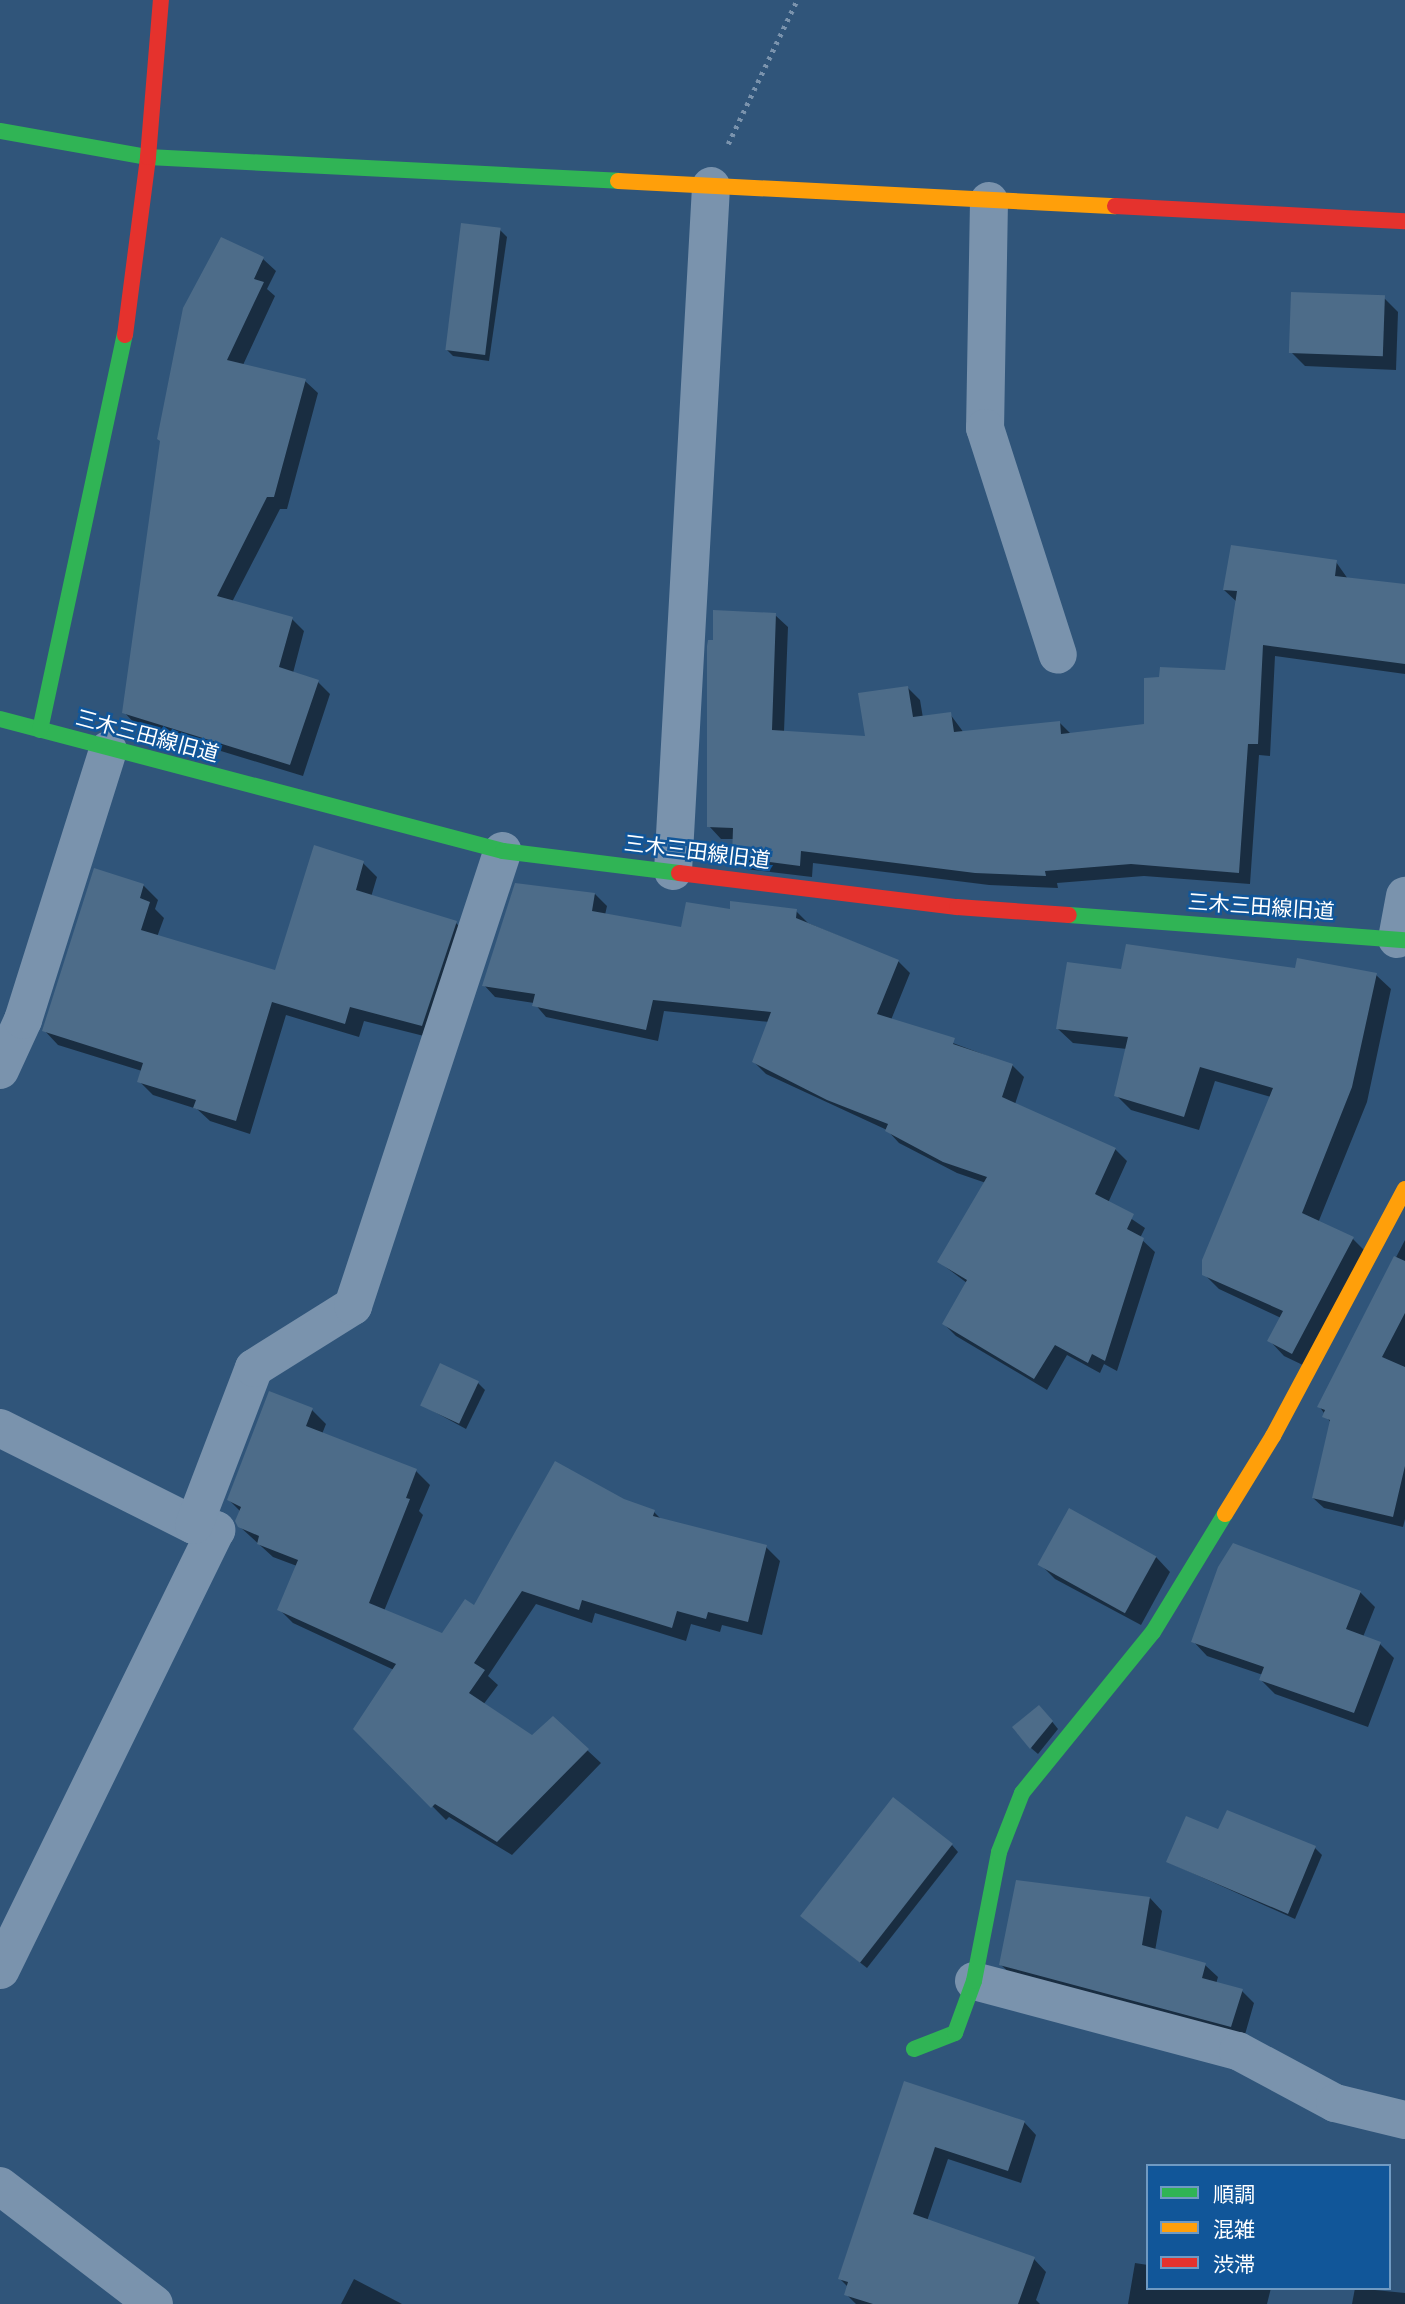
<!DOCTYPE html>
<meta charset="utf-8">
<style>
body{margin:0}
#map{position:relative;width:1405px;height:2304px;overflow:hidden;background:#30557a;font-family:"Alegreya Sans","Noto Sans JP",sans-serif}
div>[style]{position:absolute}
.shadow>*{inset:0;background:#0007}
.building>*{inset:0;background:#4d6c89;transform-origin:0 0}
.path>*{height:4.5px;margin-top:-2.25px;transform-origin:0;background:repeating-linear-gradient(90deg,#7a93ad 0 3.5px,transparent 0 8.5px)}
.street>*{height:38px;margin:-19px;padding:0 19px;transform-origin:19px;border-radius:19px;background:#7a93ad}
.fast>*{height:16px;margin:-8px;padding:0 8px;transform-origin:8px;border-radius:8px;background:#30b455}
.slow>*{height:16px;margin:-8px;padding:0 8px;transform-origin:8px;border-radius:8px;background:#ff9f0a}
.jam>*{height:16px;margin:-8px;padding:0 8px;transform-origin:8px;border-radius:8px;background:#e5322d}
span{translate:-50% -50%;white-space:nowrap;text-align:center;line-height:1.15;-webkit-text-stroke:5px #115699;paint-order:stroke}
.street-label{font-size:21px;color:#fff}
.legend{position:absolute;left:1146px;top:2164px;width:245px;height:126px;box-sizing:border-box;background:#115699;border:2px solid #709ac2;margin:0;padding:9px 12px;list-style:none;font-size:21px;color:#fff}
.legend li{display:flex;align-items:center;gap:14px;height:35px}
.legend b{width:35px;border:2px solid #709ac2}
</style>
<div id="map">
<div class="shadow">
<div style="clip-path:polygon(500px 230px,507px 237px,489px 361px,453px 356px,446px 349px)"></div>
<div style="clip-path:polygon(263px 259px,276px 271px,267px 289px,275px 296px,243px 365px,305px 381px,318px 393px,287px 509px,280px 509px,232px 602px,292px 619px,304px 631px,293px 673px,318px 682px,330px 694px,303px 776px,136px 725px,124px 712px,162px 441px)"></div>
<div style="clip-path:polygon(1384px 298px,1398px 312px,1396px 370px,1305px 366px,1291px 352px)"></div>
<div style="clip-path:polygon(1336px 562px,1348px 579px,1405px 586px,1405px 674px,1275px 656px,1270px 756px,1259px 755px,1250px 884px,1144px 876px,1057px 883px,1058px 888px,989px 885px,813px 863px,812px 877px,746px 869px,733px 856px,734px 839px,721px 839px,709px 826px,775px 615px,788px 627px,784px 732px,867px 738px,908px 688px,920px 700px,923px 718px,950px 714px,964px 733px,1059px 722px,1071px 734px,1145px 725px,1226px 672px,1237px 602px,1224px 590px)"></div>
<div style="clip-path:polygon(363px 863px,377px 877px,371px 897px,456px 923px,470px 937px,436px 1039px,364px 1021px,359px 1037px,286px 1015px,250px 1134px,210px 1121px,197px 1109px,153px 1095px,139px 1081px,142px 1071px,58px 1045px,44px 1030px,95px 870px,144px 886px,158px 900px,155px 909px,164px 918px,157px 937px,276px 972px)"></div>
<div style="clip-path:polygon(595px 894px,607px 906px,605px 915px,682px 929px,732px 911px,796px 911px,808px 923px,898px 961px,910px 973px,891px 1020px,1012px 1065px,1024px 1077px,1015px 1104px,1115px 1149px,1127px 1161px,1108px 1203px,1145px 1228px,1140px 1238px,1155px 1252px,1117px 1371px,1104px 1364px,1100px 1373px,1067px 1355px,1047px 1390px,956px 1336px,944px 1324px,967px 1283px,939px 1262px,986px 1183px,957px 1173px,899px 1143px,887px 1130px,766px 1074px,754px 1062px,770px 1022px,664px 1011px,658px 1041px,546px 1017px,534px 1003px,495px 997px,484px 985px)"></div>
<div style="clip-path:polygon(1296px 970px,1376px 975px,1391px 989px,1367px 1102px,1318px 1223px,1353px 1239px,1368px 1254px,1307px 1367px,1284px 1356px,1270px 1341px,1281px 1318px,1219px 1289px,1204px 1274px,1271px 1097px,1215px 1081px,1199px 1130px,1131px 1110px,1116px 1095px,1127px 1049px,1073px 1043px,1058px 1029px,1122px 971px)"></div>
<div style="clip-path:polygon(1405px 1240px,1405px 1519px,1403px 1527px,1324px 1508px,1313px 1498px,1331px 1423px,1319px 1406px)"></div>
<div style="clip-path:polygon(478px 1383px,485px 1390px,466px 1429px,422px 1405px)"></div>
<div style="clip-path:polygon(312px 1410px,326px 1424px,322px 1434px,416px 1471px,430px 1485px,419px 1511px,423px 1515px,384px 1611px,443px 1635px,623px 1501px,654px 1512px,663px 1521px,766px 1547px,780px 1561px,762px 1635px,722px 1625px,720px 1632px,691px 1624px,686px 1641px,595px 1613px,592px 1623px,536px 1604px,488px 1676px,498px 1685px,483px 1705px,532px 1737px,587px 1750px,601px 1763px,512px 1855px,449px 1817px,446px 1820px,356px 1729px,394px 1670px,293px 1623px,279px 1609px,297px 1566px,273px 1557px,239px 1526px,241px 1512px,229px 1500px)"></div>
<div style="clip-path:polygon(1156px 1557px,1170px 1572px,1141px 1625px,1055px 1579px,1040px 1564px)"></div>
<div style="clip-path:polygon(1360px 1592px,1375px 1607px,1363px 1637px,1380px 1644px,1394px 1658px,1368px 1727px,1275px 1694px,1261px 1680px,1263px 1675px,1207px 1656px,1193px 1641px)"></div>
<div style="clip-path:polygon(1046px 1714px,1058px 1729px,1038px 1754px,1031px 1748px)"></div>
<div style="clip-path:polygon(1219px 1832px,1315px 1848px,1322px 1855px,1295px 1919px,1168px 1862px)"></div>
<div style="clip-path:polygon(952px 1845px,958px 1852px,867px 1968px,809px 1922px)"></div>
<div style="clip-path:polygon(1150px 1898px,1162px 1911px,1155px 1951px,1205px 1965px,1218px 1977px,1216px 1984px,1242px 1991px,1254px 2003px,1244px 2038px,1014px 1977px,1001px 1965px)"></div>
<div style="clip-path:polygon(905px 2083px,1024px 2122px,1036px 2135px,1021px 2183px,948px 2159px,927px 2221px,1034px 2259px,1046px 2272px,1036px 2300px,1040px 2304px,856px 2304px,846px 2294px,848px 2287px,840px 2279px)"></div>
<div style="clip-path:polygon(1135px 2263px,1148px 2265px,1148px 2288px,1271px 2288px,1267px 2304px,1128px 2304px)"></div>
<div style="clip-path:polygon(354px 2279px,402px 2304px,341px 2304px)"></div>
<div style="clip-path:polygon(1355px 2288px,1405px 2293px,1405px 2304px,1352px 2304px)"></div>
</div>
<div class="building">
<div style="left:461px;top:223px;width:40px;height:128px;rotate:7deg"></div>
<div style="clip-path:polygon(221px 237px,264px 257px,254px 279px,264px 282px,227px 360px,306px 379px,274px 497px,267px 497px,217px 596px,293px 617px,279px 667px,319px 680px,290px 765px,122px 713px,160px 441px,157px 439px,183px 308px)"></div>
<div style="left:1291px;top:292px;width:94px;height:61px;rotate:2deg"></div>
<div style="clip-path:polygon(1231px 545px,1337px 560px,1335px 576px,1405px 584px,1405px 664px,1263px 645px,1258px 744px,1248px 744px,1239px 873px,1131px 864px,1045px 871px,1046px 876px,975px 873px,801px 851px,800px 866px,732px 857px,733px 828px,707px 827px,707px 646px,708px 640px,713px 640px,713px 610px,776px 613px,772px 730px,865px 736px,858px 693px,908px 686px,913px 717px,951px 712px,954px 732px,1060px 721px,1061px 734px,1144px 724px,1144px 678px,1159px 677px,1160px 667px,1225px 670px,1237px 591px,1223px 590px)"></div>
<div style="clip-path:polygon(314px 845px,364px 861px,356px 890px,457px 921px,422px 1026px,350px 1007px,345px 1024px,272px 1002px,236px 1121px,193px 1108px,196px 1100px,137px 1082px,143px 1063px,42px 1031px,94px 868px,144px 884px,140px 898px,150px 902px,141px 930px,275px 970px)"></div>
<div style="clip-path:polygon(515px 883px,595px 893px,592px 911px,681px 927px,686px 902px,730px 909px,730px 901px,797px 909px,796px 918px,899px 960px,877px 1014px,955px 1038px,953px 1044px,1013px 1064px,1002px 1097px,1116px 1148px,1095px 1194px,1134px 1214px,1127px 1229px,1144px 1238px,1105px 1361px,1092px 1354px,1088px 1363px,1055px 1345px,1034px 1379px,942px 1324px,967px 1280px,937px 1262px,987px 1177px,943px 1162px,885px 1131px,888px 1124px,827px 1100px,752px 1062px,771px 1012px,653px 1000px,646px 1030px,532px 1006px,535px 994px,482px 986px)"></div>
<div style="clip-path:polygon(1126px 944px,1295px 968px,1297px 958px,1377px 973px,1352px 1087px,1302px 1213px,1354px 1237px,1292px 1354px,1267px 1341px,1283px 1311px,1202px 1275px,1202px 1260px,1273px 1088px,1200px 1067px,1184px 1117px,1114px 1096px,1128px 1037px,1056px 1029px,1067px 962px,1121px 969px)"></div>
<div style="clip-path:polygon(1394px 1256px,1405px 1261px,1405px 1313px,1382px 1357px,1405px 1367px,1405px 1466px,1393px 1517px,1312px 1498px,1330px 1420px,1322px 1417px,1325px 1410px,1317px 1407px)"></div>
<div style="left:440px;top:1363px;width:43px;height:47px;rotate:25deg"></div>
<div style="clip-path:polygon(269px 1391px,313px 1408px,306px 1426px,417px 1469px,406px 1498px,410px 1499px,369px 1603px,442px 1633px,465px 1599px,474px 1605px,555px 1461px,624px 1499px,655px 1510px,653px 1516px,767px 1545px,748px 1622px,708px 1612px,706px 1619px,677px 1611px,672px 1628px,582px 1600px,579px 1610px,522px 1591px,474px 1663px,485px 1670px,469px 1693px,532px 1735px,553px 1716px,589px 1749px,497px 1842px,435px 1804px,431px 1808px,353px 1729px,396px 1664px,277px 1610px,298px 1560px,257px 1544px,259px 1536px,238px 1527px,235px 1521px,241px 1507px,227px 1500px)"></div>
<div style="left:1069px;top:1508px;width:100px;height:65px;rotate:29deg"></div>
<div style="clip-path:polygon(1233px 1543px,1361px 1591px,1346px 1629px,1381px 1642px,1354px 1713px,1259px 1680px,1264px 1667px,1191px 1642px,1218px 1567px)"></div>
<div style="clip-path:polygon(1039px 1705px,1053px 1721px,1030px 1749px,1012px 1727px)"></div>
<div style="left:893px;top:1797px;width:76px;height:151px;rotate:38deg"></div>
<div style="clip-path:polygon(1227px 1810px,1316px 1846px,1288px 1914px,1166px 1862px,1186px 1816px,1218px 1829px)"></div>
<div style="clip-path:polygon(1016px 1880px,1150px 1897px,1142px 1945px,1206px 1963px,1202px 1978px,1243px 1989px,1231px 2027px,999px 1965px)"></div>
<div style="clip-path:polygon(904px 2081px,1025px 2121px,1008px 2171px,935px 2147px,913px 2214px,1035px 2257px,1018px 2304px,873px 2304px,844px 2295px,848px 2282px,838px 2279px)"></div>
</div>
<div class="path">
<div style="left:728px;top:144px;width:160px;rotate:-64.4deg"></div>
</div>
<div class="street">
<div style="left:989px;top:201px;width:227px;rotate:91deg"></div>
<div style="left:985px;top:428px;width:238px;rotate:72.2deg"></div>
<div style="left:673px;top:871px;width:686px;rotate:-86.82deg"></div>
<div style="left:1397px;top:939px;width:44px;rotate:-79.5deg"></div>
<div style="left:0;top:1070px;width:55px;rotate:-65.3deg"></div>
<div style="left:23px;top:1020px;width:283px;rotate:-72.5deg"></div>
<div style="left:0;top:1428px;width:217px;rotate:26.6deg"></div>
<div style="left:194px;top:1525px;width:23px;rotate:13deg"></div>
<div style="left:216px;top:1530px;width:490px;rotate:116.1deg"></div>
<div style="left:194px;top:1525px;width:168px;rotate:-69.1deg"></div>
<div style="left:254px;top:1368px;width:117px;rotate:-32.1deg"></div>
<div style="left:353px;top:1306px;width:479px;rotate:-71.8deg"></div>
<div style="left:974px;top:1981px;width:273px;rotate:14.9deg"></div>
<div style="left:1238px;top:2051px;width:110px;rotate:28.2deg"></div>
<div style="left:1335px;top:2103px;width:72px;rotate:13.7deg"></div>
<div style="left:0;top:2186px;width:194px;rotate:37.5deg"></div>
</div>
<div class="fast">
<div style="left:0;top:131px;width:150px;rotate:10deg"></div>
<div style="left:148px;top:157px;width:471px;rotate:2.9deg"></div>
<div style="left:0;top:719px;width:520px;rotate:14.7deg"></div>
<div style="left:503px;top:851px;width:177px;rotate:7.1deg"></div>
<div style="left:40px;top:730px;width:404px;rotate:-77.9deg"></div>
<div style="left:1069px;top:915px;width:337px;rotate:4.3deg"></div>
<div style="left:914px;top:2049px;width:44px;rotate:-21.3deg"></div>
<div style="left:955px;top:2033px;width:55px;rotate:-69.9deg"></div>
<div style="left:974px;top:1981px;width:131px;rotate:-79deg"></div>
<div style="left:999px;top:1852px;width:63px;rotate:-68.7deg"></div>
<div style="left:1022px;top:1793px;width:208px;rotate:-50.9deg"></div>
<div style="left:1153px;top:1632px;width:138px;rotate:-58.6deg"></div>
</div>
<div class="slow">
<div style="left:618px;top:181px;width:498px;rotate:2.9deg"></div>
<div style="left:1225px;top:1514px;width:92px;rotate:-58.4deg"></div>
<div style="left:1273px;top:1436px;width:280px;rotate:-61.9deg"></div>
</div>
<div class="jam">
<div style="left:1115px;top:206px;width:290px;rotate:3deg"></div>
<div style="left:125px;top:335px;width:179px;rotate:-82.6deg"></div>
<div style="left:148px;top:157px;width:158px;rotate:-85.3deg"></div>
<div style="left:679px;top:873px;width:280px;rotate:7deg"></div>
<div style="left:957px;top:907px;width:112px;rotate:4.1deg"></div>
</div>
<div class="street-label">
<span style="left:147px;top:737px;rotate:15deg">三木三田線旧道</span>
<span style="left:697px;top:853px;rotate:7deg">三木三田線旧道</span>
<span style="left:1261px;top:908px;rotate:4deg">三木三田線旧道</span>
</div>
<ul class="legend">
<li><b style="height:9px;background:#30b455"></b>順調</li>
<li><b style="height:9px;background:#ff9f0a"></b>混雑</li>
<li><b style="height:9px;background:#e5322d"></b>渋滞</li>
</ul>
</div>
